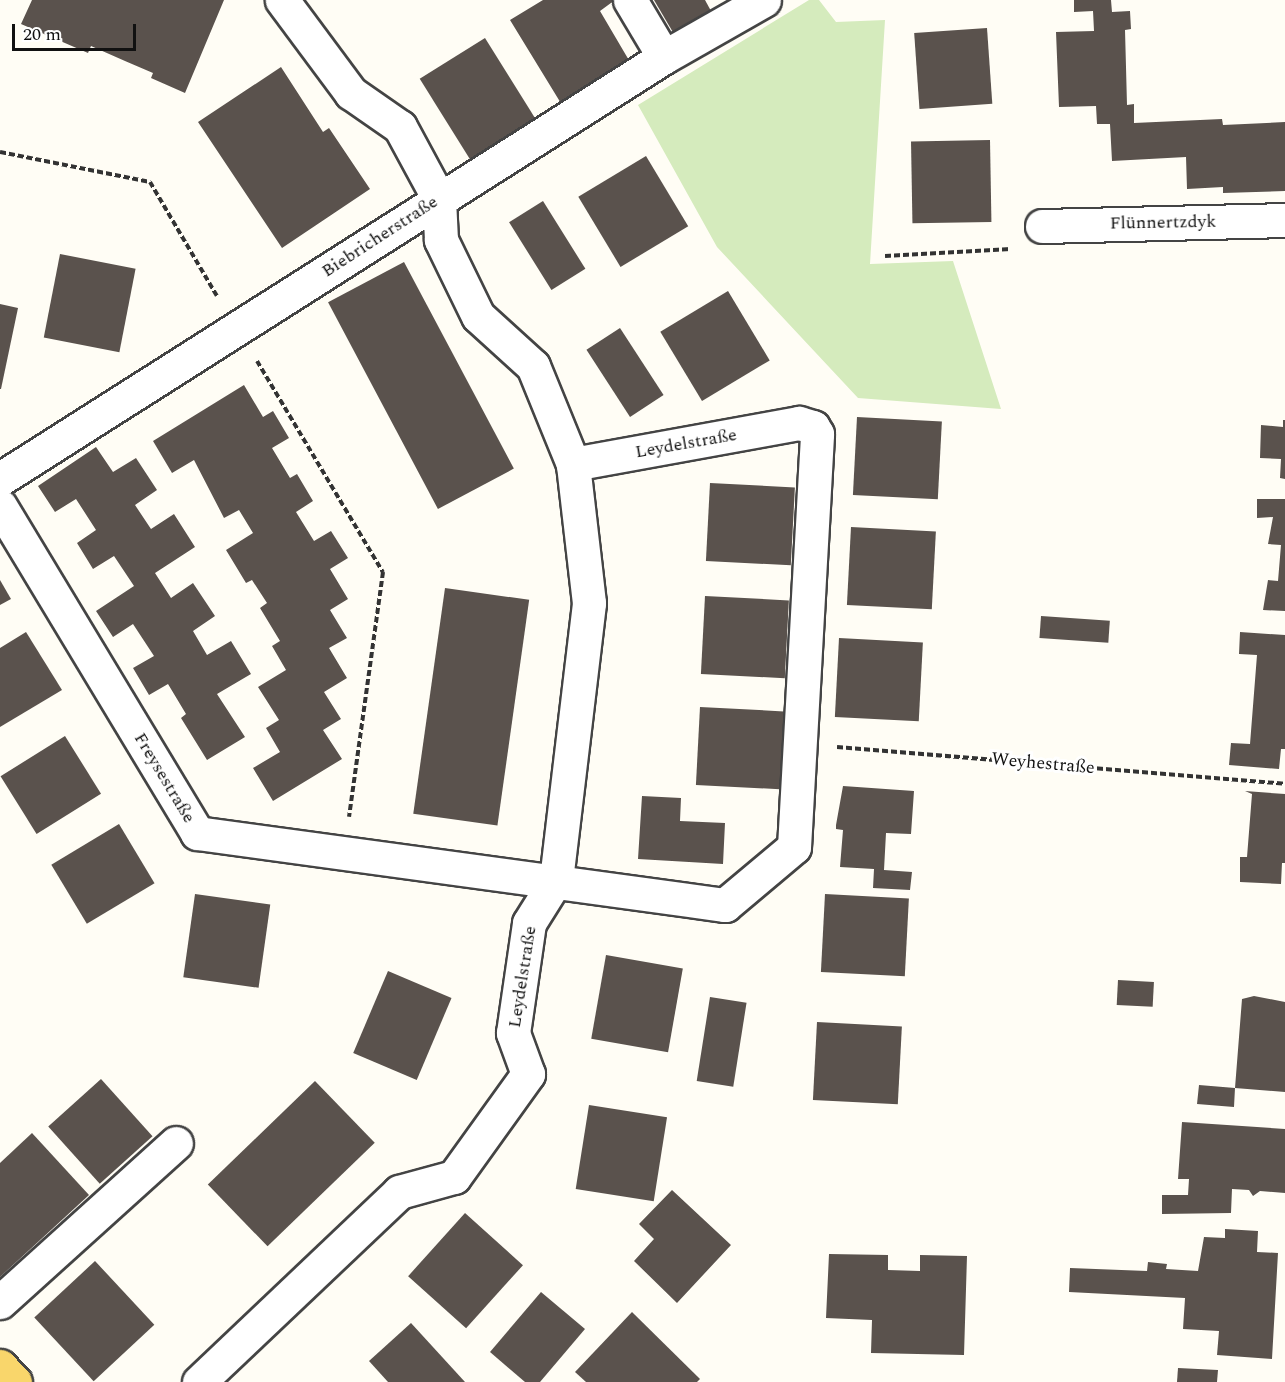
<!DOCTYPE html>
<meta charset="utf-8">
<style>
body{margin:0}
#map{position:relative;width:1285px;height:1382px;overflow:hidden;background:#fffdf5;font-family:Spectral,serif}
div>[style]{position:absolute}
.green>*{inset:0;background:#d5ebbd}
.building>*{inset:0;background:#5a524d;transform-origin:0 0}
.path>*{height:4px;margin-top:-2px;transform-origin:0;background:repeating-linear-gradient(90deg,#333 0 6px,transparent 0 9px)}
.roads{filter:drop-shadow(2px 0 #444) drop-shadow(-2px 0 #444) drop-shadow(0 2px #444) drop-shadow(0 -2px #444)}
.minor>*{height:33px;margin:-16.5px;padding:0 16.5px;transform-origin:16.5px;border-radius:16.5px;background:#fff}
.major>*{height:33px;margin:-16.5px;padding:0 16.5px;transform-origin:16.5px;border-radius:16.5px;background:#f9d66b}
span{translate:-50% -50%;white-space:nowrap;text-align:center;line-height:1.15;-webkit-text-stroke:6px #fff;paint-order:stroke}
.street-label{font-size:18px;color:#111}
.scale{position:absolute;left:12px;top:24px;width:124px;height:27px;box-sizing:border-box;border:3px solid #111;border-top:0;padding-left:8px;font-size:18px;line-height:21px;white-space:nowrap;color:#111;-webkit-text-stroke:4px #fff;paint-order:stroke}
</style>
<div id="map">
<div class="green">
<div style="clip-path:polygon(809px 0,819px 0,836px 22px,885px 20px,870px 264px,953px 261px,1001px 409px,858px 398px,717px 247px,638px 105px)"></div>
</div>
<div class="building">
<div style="clip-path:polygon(32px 0,224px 0,185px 93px,151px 78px,153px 73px,125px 61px,91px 46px,88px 53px,21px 24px)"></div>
<div style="clip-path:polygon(543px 0,615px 0,600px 11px,630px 62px,562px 105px,510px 20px)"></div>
<div style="clip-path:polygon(654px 0,705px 0,711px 11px,674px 34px)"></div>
<div style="clip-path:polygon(1074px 0,1111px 0,1112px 12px,1130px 11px,1131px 29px,1125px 30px,1126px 67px,1127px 105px,1134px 104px,1134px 123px,1222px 119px,1223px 125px,1285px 122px,1285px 191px,1223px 193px,1223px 187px,1187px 189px,1186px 157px,1112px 161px,1110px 124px,1097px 124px,1096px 106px,1059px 107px,1056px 32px,1094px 31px,1093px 11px,1074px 12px)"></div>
<div style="left:987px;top:28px;width:76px;height:73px;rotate:86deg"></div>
<div style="left:485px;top:38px;width:99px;height:77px;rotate:58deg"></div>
<div style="clip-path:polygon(281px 67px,323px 132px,329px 128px,370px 189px,282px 248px,198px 122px)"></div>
<div style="left:990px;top:140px;width:82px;height:79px;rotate:89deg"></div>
<div style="left:646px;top:156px;width:82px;height:79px;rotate:59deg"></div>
<div style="left:543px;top:201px;width:80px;height:40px;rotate:58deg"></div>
<div style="left:60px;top:254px;width:77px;height:85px;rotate:11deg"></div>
<div style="left:404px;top:262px;width:234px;height:86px;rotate:62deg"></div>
<div style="left:728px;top:291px;width:81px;height:79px;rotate:59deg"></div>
<div style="clip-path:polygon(0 304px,18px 308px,1px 389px,0 389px)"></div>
<div style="left:620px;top:328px;width:80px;height:40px;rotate:57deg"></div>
<div style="clip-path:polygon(244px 385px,263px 417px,273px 411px,289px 438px,272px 448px,290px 478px,297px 474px,313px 501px,296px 512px,314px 541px,331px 531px,348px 558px,330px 569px,348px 599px,330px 610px,347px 638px,329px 648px,347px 678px,324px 692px,341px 719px,323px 730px,342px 759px,273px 801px,253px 768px,280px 752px,266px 728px,279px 720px,258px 687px,286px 670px,272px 646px,280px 641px,260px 608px,267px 603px,252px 580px,246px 583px,226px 550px,253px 533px,239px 510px,224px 518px,194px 460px,172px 473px,153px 441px)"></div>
<div style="left:857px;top:417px;width:85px;height:78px;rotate:3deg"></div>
<div style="clip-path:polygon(1283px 420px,1285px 420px,1285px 479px,1280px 478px,1281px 459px,1260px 458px,1261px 425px,1283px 427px)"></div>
<div style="clip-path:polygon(96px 447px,113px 472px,136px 458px,157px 490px,135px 505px,151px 529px,174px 514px,195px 547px,155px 573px,171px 598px,193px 583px,215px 616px,193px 631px,207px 655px,231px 641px,251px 674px,217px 694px,245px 737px,207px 760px,181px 718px,186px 714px,168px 684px,149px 695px,133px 668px,154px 656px,133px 624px,113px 637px,96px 611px,134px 586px,114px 556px,93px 569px,77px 543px,96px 530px,76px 499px,55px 512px,38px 486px)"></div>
<div style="left:710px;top:483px;width:85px;height:78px;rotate:3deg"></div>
<div style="clip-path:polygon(1257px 499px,1285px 499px,1285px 611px,1263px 610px,1268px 580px,1278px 581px,1281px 545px,1268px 544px,1273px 517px,1257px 518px)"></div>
<div style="left:851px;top:527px;width:85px;height:78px;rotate:3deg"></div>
<div style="clip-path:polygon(0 580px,11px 599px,0 605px)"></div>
<div style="left:445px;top:588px;width:85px;height:228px;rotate:8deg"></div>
<div style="left:705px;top:596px;width:84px;height:78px;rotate:3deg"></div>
<div style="left:1041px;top:616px;width:69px;height:22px;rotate:4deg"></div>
<div style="clip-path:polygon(26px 632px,62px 690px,0 727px,0 648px)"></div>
<div style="clip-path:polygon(1240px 632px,1285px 635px,1285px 749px,1281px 749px,1279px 769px,1229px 765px,1231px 743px,1250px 744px,1257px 655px,1239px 654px)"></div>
<div style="left:839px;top:638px;width:84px;height:79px;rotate:3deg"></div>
<div style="left:700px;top:707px;width:84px;height:78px;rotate:3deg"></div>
<div style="left:65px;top:736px;width:68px;height:76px;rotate:58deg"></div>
<div style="clip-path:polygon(843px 786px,914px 791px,911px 834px,886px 833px,884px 870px,912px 872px,910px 890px,873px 888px,874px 869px,840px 867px,843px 830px,836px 829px,836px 825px)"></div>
<div style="clip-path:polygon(1245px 791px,1285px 794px,1285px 863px,1282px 863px,1281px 884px,1240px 882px,1240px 857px,1247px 857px,1252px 794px)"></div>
<div style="clip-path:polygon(642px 796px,681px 798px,680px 821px,725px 823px,723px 864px,638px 859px)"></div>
<div style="left:119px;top:824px;width:69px;height:79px;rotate:59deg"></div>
<div style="left:195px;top:894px;width:76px;height:84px;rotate:8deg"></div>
<div style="left:825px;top:894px;width:84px;height:78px;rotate:3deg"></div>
<div style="left:606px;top:955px;width:78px;height:85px;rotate:10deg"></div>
<div style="left:388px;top:971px;width:69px;height:89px;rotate:23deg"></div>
<div style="left:1118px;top:980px;width:36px;height:25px;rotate:3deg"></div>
<div style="clip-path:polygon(1254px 996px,1285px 1002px,1285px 1092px,1235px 1088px,1234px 1107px,1197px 1104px,1199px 1085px,1235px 1088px,1242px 999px)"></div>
<div style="left:710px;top:997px;width:37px;height:85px;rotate:9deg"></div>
<div style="left:817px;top:1022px;width:85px;height:78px;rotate:3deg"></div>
<div style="left:101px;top:1079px;width:77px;height:71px;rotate:48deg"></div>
<div style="left:315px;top:1081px;width:86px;height:149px;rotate:46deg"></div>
<div style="left:589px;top:1105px;width:79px;height:85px;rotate:9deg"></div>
<div style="clip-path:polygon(1182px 1122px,1285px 1129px,1285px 1193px,1260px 1191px,1253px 1196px,1249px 1190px,1232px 1189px,1231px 1213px,1162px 1214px,1162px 1195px,1188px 1195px,1189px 1179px,1178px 1179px)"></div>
<div style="clip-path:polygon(32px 1133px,89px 1195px,0 1277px,0 1163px)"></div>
<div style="clip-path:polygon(672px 1190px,731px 1245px,677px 1303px,634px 1261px,654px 1239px,639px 1224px)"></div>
<div style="left:465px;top:1213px;width:78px;height:85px;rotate:42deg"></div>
<div style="clip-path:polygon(1225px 1229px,1258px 1231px,1257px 1252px,1278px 1253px,1272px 1359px,1217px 1355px,1219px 1331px,1183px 1329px,1185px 1298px,1069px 1292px,1070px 1268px,1147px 1271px,1148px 1262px,1167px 1264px,1166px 1269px,1198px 1271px,1204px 1237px,1225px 1238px)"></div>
<div style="clip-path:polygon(829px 1254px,888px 1255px,888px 1270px,920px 1271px,920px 1255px,967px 1256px,964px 1355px,871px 1353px,872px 1320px,826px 1318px)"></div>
<div style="left:95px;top:1261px;width:87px;height:83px;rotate:47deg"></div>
<div style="clip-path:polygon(541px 1292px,585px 1329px,540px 1382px,525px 1382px,490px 1352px)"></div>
<div style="clip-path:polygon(632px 1312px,700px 1379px,697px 1382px,586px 1382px,575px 1372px)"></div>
<div style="clip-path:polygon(411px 1323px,465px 1382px,388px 1382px,369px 1361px)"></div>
<div style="clip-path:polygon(1178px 1368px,1218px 1370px,1217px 1382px,1177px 1382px)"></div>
</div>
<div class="path">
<div style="left:0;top:152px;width:153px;rotate:11.3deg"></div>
<div style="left:150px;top:182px;width:132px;rotate:59.6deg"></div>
<div style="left:885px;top:256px;width:126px;rotate:-3.2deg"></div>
<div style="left:257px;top:361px;width:246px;rotate:59.2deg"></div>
<div style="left:383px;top:572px;width:247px;rotate:97.9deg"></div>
<div style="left:837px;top:747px;width:450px;rotate:4.7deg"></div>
</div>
<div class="roads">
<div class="minor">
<div style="left:630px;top:0;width:66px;rotate:59.2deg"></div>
<div style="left:1042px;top:226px;width:243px;rotate:-1.4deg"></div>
<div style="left:0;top:479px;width:787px;rotate:-32.44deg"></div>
<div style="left:664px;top:57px;width:115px;rotate:-29.7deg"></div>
<div style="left:0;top:506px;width:382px;rotate:58.9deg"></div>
<div style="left:197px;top:833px;width:533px;rotate:7.77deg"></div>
<div style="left:725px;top:905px;width:90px;rotate:-40deg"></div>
<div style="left:794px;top:847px;width:414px;rotate:-86.8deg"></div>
<div style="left:817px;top:434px;width:8px;rotate:-120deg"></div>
<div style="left:813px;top:427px;width:15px;rotate:-164deg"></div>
<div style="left:799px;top:423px;width:230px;rotate:169.7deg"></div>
<div style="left:0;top:1302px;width:237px;rotate:-42.1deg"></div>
<div style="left:199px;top:1382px;width:276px;rotate:-43.5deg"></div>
<div style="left:399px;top:1192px;width:57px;rotate:-15.3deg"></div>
<div style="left:454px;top:1177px;width:127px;rotate:-54.3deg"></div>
<div style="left:528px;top:1074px;width:44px;rotate:-110.1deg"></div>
<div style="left:513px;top:1033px;width:111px;rotate:-81.7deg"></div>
<div style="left:529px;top:923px;width:51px;rotate:-57.9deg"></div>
<div style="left:556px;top:880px;width:279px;rotate:-83.2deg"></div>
<div style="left:589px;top:603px;width:140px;rotate:-96.6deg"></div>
<div style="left:573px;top:464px;width:106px;rotate:-112.2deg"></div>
<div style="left:533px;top:366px;width:74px;rotate:-137.7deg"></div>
<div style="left:478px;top:316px;width:85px;rotate:-116deg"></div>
<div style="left:441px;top:240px;width:41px;rotate:-92.8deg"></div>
<div style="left:439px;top:199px;width:82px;rotate:-118.4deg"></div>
<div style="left:400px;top:127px;width:60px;rotate:-145.2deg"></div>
<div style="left:351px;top:93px;width:116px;rotate:-126.6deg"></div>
</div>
<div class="major">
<div style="left:0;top:1366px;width:22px;rotate:47deg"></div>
</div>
</div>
<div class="street-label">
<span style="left:1163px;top:223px;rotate:-1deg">Flünnertzdyk</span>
<span style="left:380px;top:237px;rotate:-33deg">Biebricherstraße</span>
<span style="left:686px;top:444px;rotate:-10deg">Leydelstraße</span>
<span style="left:1043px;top:764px;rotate:5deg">Weyhestraße</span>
<span style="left:164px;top:778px;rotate:59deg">Freysestraße</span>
<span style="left:523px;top:977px;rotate:-81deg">Leydelstraße</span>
</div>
<div class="scale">20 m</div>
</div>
